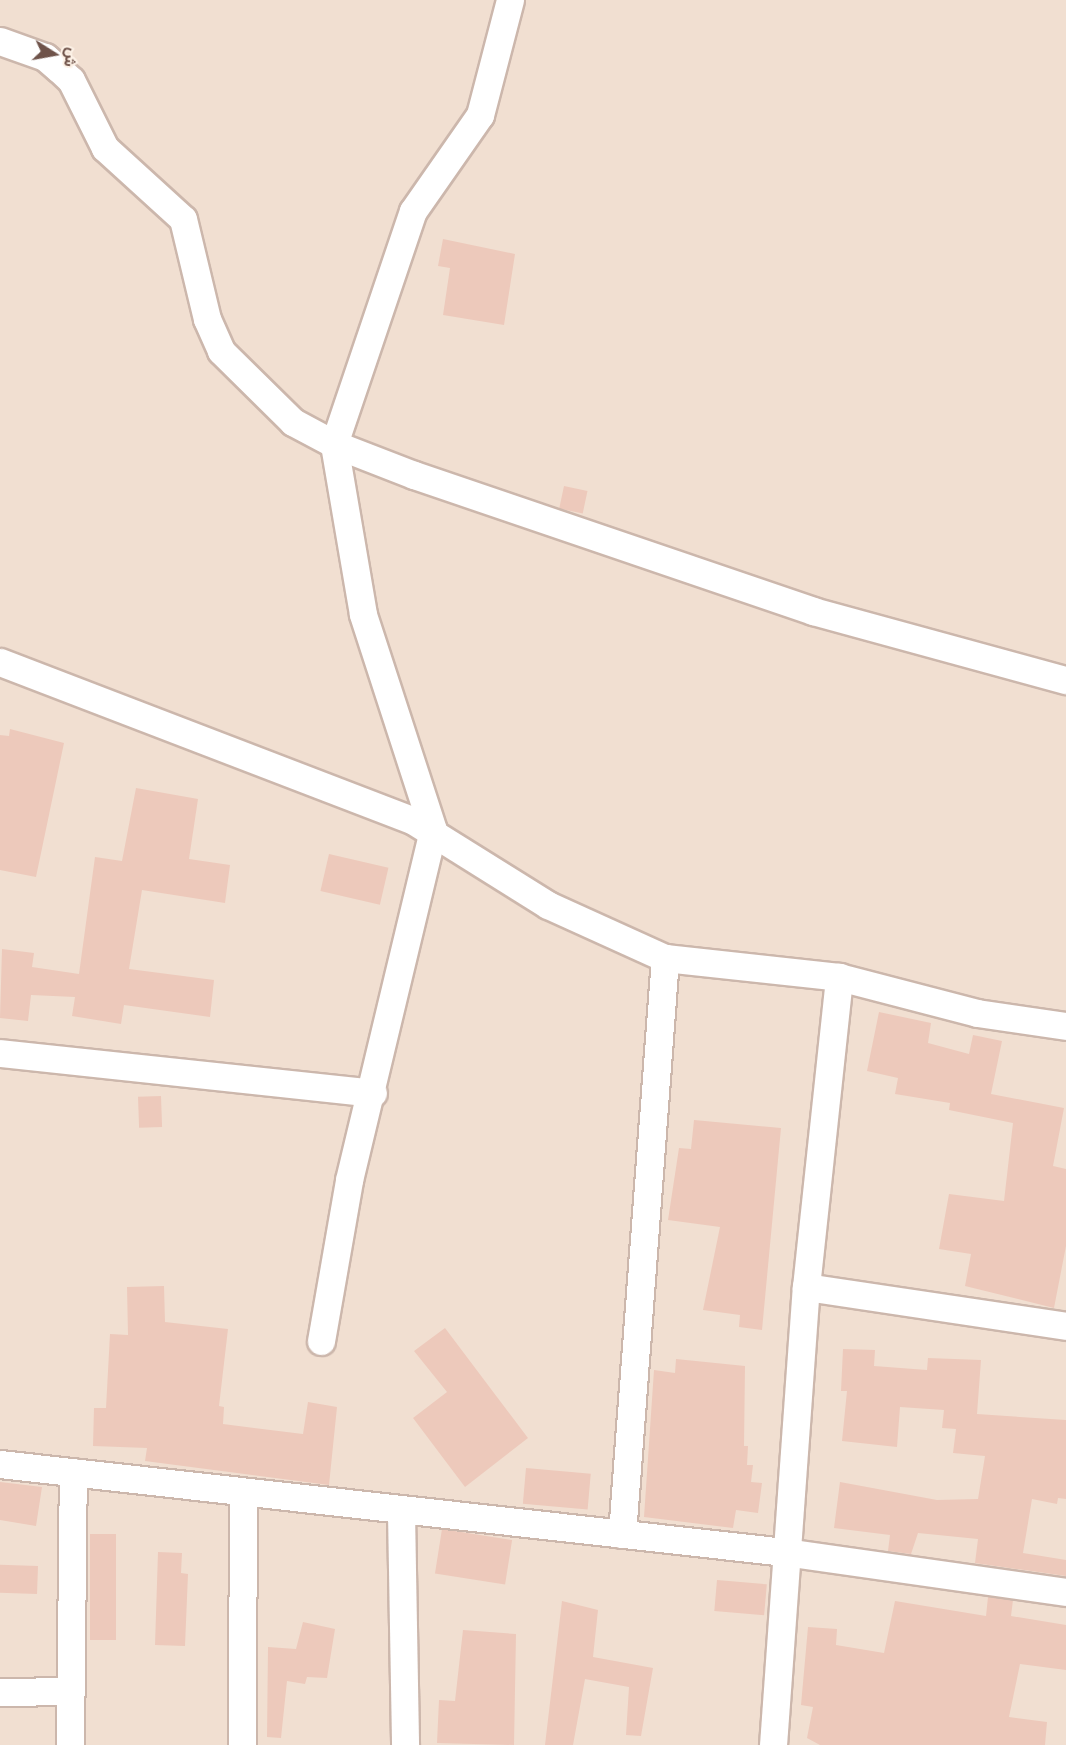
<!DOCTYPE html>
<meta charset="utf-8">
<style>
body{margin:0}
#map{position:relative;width:1066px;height:1745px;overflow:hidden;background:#faeee2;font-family:"IBM Plex Sans",Vazirmatn,sans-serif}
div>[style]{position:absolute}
.residential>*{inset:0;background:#f1dfd1;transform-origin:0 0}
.building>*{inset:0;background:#edc9bb;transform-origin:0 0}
.roads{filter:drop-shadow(2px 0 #ccb7ac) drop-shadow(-2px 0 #ccb7ac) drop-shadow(0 2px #ccb7ac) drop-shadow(0 -2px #ccb7ac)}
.street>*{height:27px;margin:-13.5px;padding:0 13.5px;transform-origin:13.5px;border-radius:13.5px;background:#fff}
span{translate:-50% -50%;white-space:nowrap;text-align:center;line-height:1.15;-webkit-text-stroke:4.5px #fdf2e7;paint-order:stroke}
.north{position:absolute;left:24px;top:24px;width:60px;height:60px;-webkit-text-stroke:4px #fdf2e7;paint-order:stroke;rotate:101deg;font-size:16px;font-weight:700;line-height:24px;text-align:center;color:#6f534a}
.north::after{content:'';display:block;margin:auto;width:21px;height:27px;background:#6f534a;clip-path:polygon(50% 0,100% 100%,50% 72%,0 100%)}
</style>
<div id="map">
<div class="residential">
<div style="left:0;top:0;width:1066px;height:1745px"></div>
</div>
<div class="building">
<div style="clip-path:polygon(443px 239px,515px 254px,504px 325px,443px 315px,450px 268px,438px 266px)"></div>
<div style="left:564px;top:486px;width:24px;height:23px;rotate:12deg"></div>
<div style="clip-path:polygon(10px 729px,64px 743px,36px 877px,0 870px,0 735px,9px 736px)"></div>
<div style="clip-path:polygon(136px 788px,198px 799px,189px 859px,230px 865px,225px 903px,142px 890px,129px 969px,214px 980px,210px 1017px,124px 1005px,121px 1024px,72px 1016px,75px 997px,31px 995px,28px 1021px,0 1018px,2px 949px,34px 953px,32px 967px,79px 974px,95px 857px,122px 861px)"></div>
<div style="left:329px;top:854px;width:61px;height:38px;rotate:13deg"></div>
<div style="clip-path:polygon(879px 1012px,931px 1023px,928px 1043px,969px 1054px,973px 1035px,1002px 1041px,991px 1094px,1064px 1108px,1053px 1166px,1066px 1169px,1066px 1246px,1054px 1308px,965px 1286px,971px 1254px,939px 1249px,949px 1194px,1004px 1201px,1013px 1123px,949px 1110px,950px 1103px,895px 1094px,898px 1078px,867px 1071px)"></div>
<div style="left:161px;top:1096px;width:31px;height:23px;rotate:88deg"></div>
<div style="clip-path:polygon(694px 1120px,781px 1128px,762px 1330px,739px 1327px,740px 1315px,703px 1310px,720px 1227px,668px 1220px,679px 1148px,691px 1149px)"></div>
<div style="clip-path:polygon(164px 1286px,165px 1322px,228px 1329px,219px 1406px,224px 1407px,223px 1424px,303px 1434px,308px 1402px,337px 1407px,329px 1485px,145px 1461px,147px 1448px,93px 1446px,94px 1408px,106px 1408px,110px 1334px,128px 1335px,127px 1287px)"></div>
<div style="clip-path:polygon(445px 1328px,528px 1438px,465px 1487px,413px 1418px,447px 1392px,414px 1351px)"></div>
<div style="clip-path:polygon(843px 1349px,875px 1350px,874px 1366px,927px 1370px,928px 1358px,981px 1360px,977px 1414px,1066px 1420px,1066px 1499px,1058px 1498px,1057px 1504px,1032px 1499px,1023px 1553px,1066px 1560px,1066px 1576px,975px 1563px,978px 1539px,918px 1533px,911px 1554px,888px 1551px,890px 1535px,834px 1528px,840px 1482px,937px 1500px,978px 1499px,985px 1456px,953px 1453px,956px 1429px,942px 1428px,944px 1410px,900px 1407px,897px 1447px,842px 1441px,847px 1391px,841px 1391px)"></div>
<div style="clip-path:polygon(676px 1359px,745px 1366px,744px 1446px,748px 1446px,747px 1465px,753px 1465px,751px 1482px,762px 1483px,758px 1513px,736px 1510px,733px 1528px,644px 1517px,654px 1370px,675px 1373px)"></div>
<div style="left:526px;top:1468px;width:65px;height:36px;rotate:5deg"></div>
<div style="clip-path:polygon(0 1482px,42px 1487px,36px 1526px,0 1520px)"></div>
<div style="left:442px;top:1529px;width:71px;height:45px;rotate:9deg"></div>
<div style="left:90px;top:1534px;width:26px;height:106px"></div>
<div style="clip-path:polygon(158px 1552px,182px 1553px,181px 1573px,188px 1574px,185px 1646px,155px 1645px)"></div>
<div style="left:38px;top:1566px;width:28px;height:38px;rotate:92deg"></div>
<div style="left:717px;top:1580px;width:50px;height:31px;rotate:5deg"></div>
<div style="clip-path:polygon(988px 1597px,1013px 1600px,1011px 1616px,1066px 1625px,1066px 1670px,1020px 1664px,1009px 1717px,1047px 1722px,1045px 1745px,820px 1745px,807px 1738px,813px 1707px,801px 1705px,808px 1627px,837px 1629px,836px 1645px,884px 1653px,895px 1601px,986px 1616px)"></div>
<div style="clip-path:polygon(562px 1601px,598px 1610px,593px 1657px,653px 1668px,641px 1736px,626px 1735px,629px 1687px,585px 1679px,573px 1745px,545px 1745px)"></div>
<div style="clip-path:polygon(303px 1622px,335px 1629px,327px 1678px,307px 1677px,305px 1684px,287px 1681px,281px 1738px,267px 1737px,268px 1647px,296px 1649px)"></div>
<div style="clip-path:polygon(463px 1630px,516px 1634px,514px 1745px,437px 1743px,439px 1700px,455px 1701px)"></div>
</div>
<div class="roads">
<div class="street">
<div style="left:0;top:41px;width:48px;rotate:19.6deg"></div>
<div style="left:45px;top:57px;width:18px;rotate:41deg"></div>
<div style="left:59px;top:69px;width:16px;rotate:43deg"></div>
<div style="left:71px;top:80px;width:76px;rotate:63.4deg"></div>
<div style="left:105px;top:148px;width:105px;rotate:42.3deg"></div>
<div style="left:183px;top:219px;width:103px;rotate:76.5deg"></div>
<div style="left:207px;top:319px;width:35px;rotate:66deg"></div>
<div style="left:221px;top:351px;width:101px;rotate:44.6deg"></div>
<div style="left:293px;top:422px;width:47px;rotate:28.2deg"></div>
<div style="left:334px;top:444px;width:86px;rotate:21.2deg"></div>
<div style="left:414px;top:475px;width:422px;rotate:18.8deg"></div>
<div style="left:813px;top:611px;width:262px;rotate:15.3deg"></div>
<div style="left:0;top:662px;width:441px;rotate:21deg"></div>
<div style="left:412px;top:820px;width:160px;rotate:32deg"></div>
<div style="left:548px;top:905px;width:128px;rotate:24.4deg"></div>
<div style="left:665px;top:958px;width:175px;rotate:6.2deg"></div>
<div style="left:839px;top:977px;width:143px;rotate:14.6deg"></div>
<div style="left:977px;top:1013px;width:90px;rotate:8.3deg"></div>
<div style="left:0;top:1053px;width:375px;rotate:6.1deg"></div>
<div style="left:806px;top:1287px;width:263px;rotate:8.5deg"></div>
<div style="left:321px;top:1341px;width:163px;rotate:-80.1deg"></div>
<div style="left:349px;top:1180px;width:360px;rotate:-76.5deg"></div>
<div style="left:433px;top:830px;width:227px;rotate:-108deg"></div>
<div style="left:363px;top:614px;width:172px;rotate:-99.7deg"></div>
<div style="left:334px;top:444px;width:246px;rotate:-71.3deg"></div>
<div style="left:413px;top:211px;width:117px;rotate:-55.1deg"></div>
<div style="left:480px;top:115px;width:119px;rotate:-75.4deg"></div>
<div style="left:0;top:1464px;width:790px;rotate:6.4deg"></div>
<div style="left:785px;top:1552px;width:284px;rotate:8.1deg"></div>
<div style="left:401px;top:1512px;width:233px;rotate:89deg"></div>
<div style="left:622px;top:1534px;width:578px;rotate:-85.73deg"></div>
<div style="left:0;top:1692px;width:70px;rotate:-0.8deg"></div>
<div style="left:70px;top:1745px;width:273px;rotate:-89.4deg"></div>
<div style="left:242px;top:1745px;width:252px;rotate:-89.8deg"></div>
<div style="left:773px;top:1745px;width:459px;rotate:-85.9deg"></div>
<div style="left:806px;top:1287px;width:312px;rotate:-83.9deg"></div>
</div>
</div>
<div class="north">ش</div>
</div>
